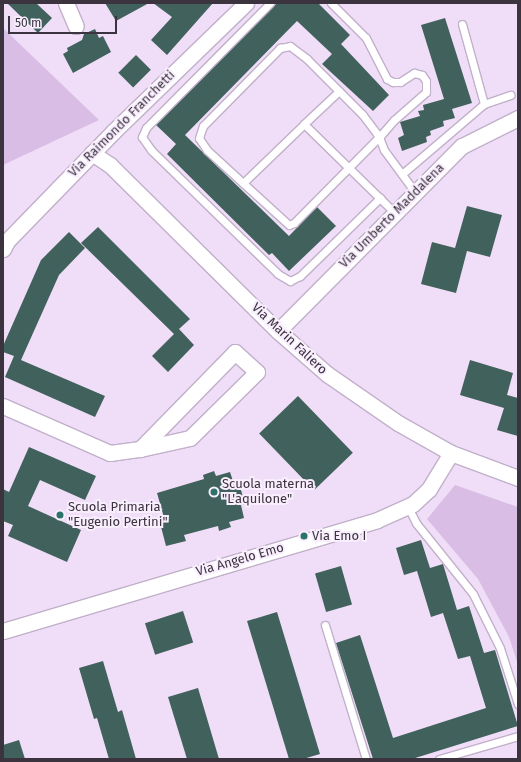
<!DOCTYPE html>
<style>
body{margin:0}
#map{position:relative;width:521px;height:762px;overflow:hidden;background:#f0def8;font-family:"Fira Sans",sans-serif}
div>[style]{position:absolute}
.green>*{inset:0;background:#d9bde4}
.building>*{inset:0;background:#41625c;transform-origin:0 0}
.roads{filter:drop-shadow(1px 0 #c1b0c9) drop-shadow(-1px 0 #c1b0c9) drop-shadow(0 1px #c1b0c9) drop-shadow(0 -1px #c1b0c9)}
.lane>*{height:7px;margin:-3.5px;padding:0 3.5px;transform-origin:3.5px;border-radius:3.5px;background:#fff}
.street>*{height:15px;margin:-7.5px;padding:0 7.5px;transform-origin:7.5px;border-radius:7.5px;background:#fff}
.dots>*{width:11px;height:11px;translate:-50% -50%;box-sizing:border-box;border:2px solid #f9eefe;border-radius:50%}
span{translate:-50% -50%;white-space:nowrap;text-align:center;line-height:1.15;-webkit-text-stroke:4px #f9eefe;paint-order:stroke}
.street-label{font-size:13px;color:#3b343e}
.poi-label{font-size:13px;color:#3b343e}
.left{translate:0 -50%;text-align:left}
.frame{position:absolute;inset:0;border:4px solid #3b343e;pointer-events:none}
.scale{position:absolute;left:8px;top:16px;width:109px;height:18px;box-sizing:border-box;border:2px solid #3b343e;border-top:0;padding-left:5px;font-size:12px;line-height:14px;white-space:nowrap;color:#3b343e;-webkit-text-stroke:3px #f9eefe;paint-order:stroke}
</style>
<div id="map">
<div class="green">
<div style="clip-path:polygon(3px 28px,99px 120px,3px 165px)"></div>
<div style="clip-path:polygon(455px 485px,518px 507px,518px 665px,509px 637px,478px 579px,427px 519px)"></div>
</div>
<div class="building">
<div style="clip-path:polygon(7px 3px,36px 3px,52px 18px,38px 33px)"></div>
<div style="clip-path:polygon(105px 3px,149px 3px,116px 21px)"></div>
<div style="clip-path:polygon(153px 3px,213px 3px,167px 55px,151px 40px,172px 17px)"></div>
<div style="clip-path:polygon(277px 3px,318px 3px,350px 35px,341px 44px,389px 95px,373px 111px,322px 64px,332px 54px,297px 21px,185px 135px,289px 236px,317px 207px,336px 226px,289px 271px,272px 253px,269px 255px,167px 154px,176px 144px,156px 125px)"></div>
<div style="clip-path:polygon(445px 18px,472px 103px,452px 109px,455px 118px,443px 121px,444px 126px,430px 131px,431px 135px,426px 137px,427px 142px,402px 151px,398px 138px,404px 135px,400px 122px,420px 116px,418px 111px,424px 110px,423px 105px,444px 99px,421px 25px)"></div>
<div style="clip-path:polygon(95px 29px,99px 38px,103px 36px,111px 52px,73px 73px,63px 54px,68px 51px,67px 48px,82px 40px,84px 34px)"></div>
<div style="left:136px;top:55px;width:21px;height:25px;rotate:45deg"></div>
<div style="clip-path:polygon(467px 206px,502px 215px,490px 257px,467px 251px,456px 293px,421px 284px,432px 242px,455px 248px)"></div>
<div style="clip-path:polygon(98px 227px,190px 319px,179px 329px,194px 345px,168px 372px,152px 356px,174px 334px,81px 243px)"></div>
<div style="clip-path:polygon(69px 232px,85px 248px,59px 275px,21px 360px,105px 396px,95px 417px,5px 377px,14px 356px,3px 352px,3px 346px,41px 260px)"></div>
<div style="clip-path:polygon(470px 360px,513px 373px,507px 395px,518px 398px,518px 436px,497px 430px,504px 408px,460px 395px)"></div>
<div style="left:298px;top:396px;width:79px;height:54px;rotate:46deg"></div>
<div style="clip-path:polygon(29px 447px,96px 476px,85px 500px,40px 480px,28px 506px,81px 530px,67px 562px,8px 536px,13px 525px,3px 521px,3px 489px,9px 492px)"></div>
<div style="clip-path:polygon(214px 471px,216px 476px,230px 472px,234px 484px,239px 483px,245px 504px,241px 505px,244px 518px,229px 522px,231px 527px,219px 531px,218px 526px,184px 535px,186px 541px,166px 546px,160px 523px,165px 521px,157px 493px,204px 479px,203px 475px)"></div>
<div style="clip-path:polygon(421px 540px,430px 568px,443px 564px,457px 610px,469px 606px,484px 653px,495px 650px,518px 726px,412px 759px,373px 759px,336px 643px,360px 635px,393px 738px,486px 708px,470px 656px,458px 659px,443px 613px,431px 617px,417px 571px,404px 575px,396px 548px)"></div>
<div style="left:341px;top:566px;width:40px;height:27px;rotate:74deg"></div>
<div style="left:183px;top:611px;width:33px;height:40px;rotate:72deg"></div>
<div style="clip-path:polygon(277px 612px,320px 754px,303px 759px,289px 759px,247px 621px)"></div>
<div style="clip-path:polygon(103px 661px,118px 712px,122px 710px,136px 759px,109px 759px,97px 718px,94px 719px,79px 668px)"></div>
<div style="clip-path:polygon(198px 688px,219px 759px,187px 759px,168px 697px)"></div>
<div style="clip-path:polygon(19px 740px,25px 759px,3px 759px,3px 745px)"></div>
</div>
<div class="roads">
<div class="lane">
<div style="left:270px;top:3px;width:176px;rotate:134.8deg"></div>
<div style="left:146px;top:128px;width:10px;rotate:114deg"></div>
<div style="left:142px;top:137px;width:16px;rotate:55deg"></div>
<div style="left:151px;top:150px;width:177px;rotate:44.3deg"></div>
<div style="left:278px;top:274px;width:14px;rotate:30deg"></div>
<div style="left:290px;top:281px;width:11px;rotate:-27deg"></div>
<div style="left:300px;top:276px;width:112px;rotate:-44.3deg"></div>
<div style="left:331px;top:3px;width:49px;rotate:45deg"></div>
<div style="left:366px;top:38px;width:46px;rotate:62.9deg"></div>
<div style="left:387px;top:79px;width:7px;rotate:27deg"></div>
<div style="left:393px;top:82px;width:7px"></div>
<div style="left:400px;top:82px;width:17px;rotate:-33deg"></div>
<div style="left:414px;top:73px;width:8px;rotate:14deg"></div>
<div style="left:422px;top:75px;width:7px;rotate:56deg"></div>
<div style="left:426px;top:81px;width:11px;rotate:90deg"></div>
<div style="left:426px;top:92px;width:43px;rotate:138.8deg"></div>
<div style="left:394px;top:120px;width:23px;rotate:131deg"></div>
<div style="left:379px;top:137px;width:121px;rotate:134.7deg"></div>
<div style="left:294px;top:223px;width:5px;rotate:158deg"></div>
<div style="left:289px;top:225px;width:111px;rotate:-137.6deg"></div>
<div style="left:207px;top:150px;width:14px;rotate:-124deg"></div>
<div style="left:199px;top:138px;width:13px;rotate:-72deg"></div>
<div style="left:203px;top:126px;width:110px;rotate:-45.4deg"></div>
<div style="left:280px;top:48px;width:10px;rotate:-11deg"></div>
<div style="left:290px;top:46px;width:21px;rotate:37deg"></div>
<div style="left:307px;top:59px;width:78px;rotate:45deg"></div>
<div style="left:362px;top:114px;width:25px;rotate:53deg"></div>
<div style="left:377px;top:134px;width:4px;rotate:56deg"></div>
<div style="left:379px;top:137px;width:14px;rotate:69deg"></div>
<div style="left:384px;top:150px;width:52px;rotate:53.6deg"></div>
<div style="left:462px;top:24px;width:83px;rotate:74.6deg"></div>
<div style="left:339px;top:91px;width:48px;rotate:136.7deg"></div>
<div style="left:304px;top:124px;width:127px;rotate:44.4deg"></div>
<div style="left:402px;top:174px;width:108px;rotate:-40.5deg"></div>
<div style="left:484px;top:104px;width:28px;rotate:-19deg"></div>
<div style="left:243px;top:183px;width:85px;rotate:-44deg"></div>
<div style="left:408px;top:507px;width:18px;rotate:63deg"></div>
<div style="left:416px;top:523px;width:91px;rotate:51.2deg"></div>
<div style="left:473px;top:594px;width:60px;rotate:63.4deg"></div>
<div style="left:500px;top:648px;width:59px;rotate:72.2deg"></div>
<div style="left:325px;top:625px;width:140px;rotate:73deg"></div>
<div style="left:439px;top:759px;width:82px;rotate:-16.2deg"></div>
</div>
<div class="street">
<div style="left:66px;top:3px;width:25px;rotate:67deg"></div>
<div style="left:92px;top:153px;width:22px;rotate:34deg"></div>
<div style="left:110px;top:165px;width:236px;rotate:44.7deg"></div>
<div style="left:278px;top:331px;width:65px;rotate:41.3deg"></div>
<div style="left:327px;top:374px;width:86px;rotate:34.6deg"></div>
<div style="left:398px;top:423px;width:61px;rotate:29.5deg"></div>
<div style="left:451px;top:453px;width:72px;rotate:20.5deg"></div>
<div style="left:3px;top:249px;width:9px;rotate:-63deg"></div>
<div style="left:7px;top:241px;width:153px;rotate:-45.8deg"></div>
<div style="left:114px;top:131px;width:184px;rotate:-44.1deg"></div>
<div style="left:278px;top:331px;width:261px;rotate:-45.2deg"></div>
<div style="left:462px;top:146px;width:63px;rotate:-26.6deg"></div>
<div style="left:3px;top:406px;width:117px;rotate:23.7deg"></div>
<div style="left:110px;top:453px;width:30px;rotate:-8deg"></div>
<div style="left:140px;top:449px;width:51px;rotate:-12.4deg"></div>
<div style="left:190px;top:438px;width:94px;rotate:-44.6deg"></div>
<div style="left:257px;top:372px;width:30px;rotate:-138deg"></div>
<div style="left:235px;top:352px;width:136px;rotate:134.4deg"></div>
<div style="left:3px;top:631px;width:390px;rotate:-16.5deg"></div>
<div style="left:377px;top:520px;width:39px;rotate:-24deg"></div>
<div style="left:413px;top:504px;width:22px;rotate:-43deg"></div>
<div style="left:429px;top:489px;width:42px;rotate:-58.6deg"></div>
</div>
</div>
<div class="dots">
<div style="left:214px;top:492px;background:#2d7369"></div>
<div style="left:60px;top:515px;background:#2d7369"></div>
<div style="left:304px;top:536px;background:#2d7369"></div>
</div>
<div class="street-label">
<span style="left:122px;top:124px;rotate:-45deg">Via Raimondo Franchetti</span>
<span style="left:392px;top:216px;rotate:-45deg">Via Umberto Maddalena</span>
<span style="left:289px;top:339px;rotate:43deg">Via Marin Faliero</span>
<span style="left:240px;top:560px;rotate:-16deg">Via Angelo Emo</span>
</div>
<div class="poi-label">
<span class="left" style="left:222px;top:492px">Scuola materna<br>"L'aquilone"</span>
<span class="left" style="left:68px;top:515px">Scuola Primaria<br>"Eugenio Pertini"</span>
<span class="left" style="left:312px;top:536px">Via Emo I</span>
</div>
<div class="frame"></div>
<div class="scale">50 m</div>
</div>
